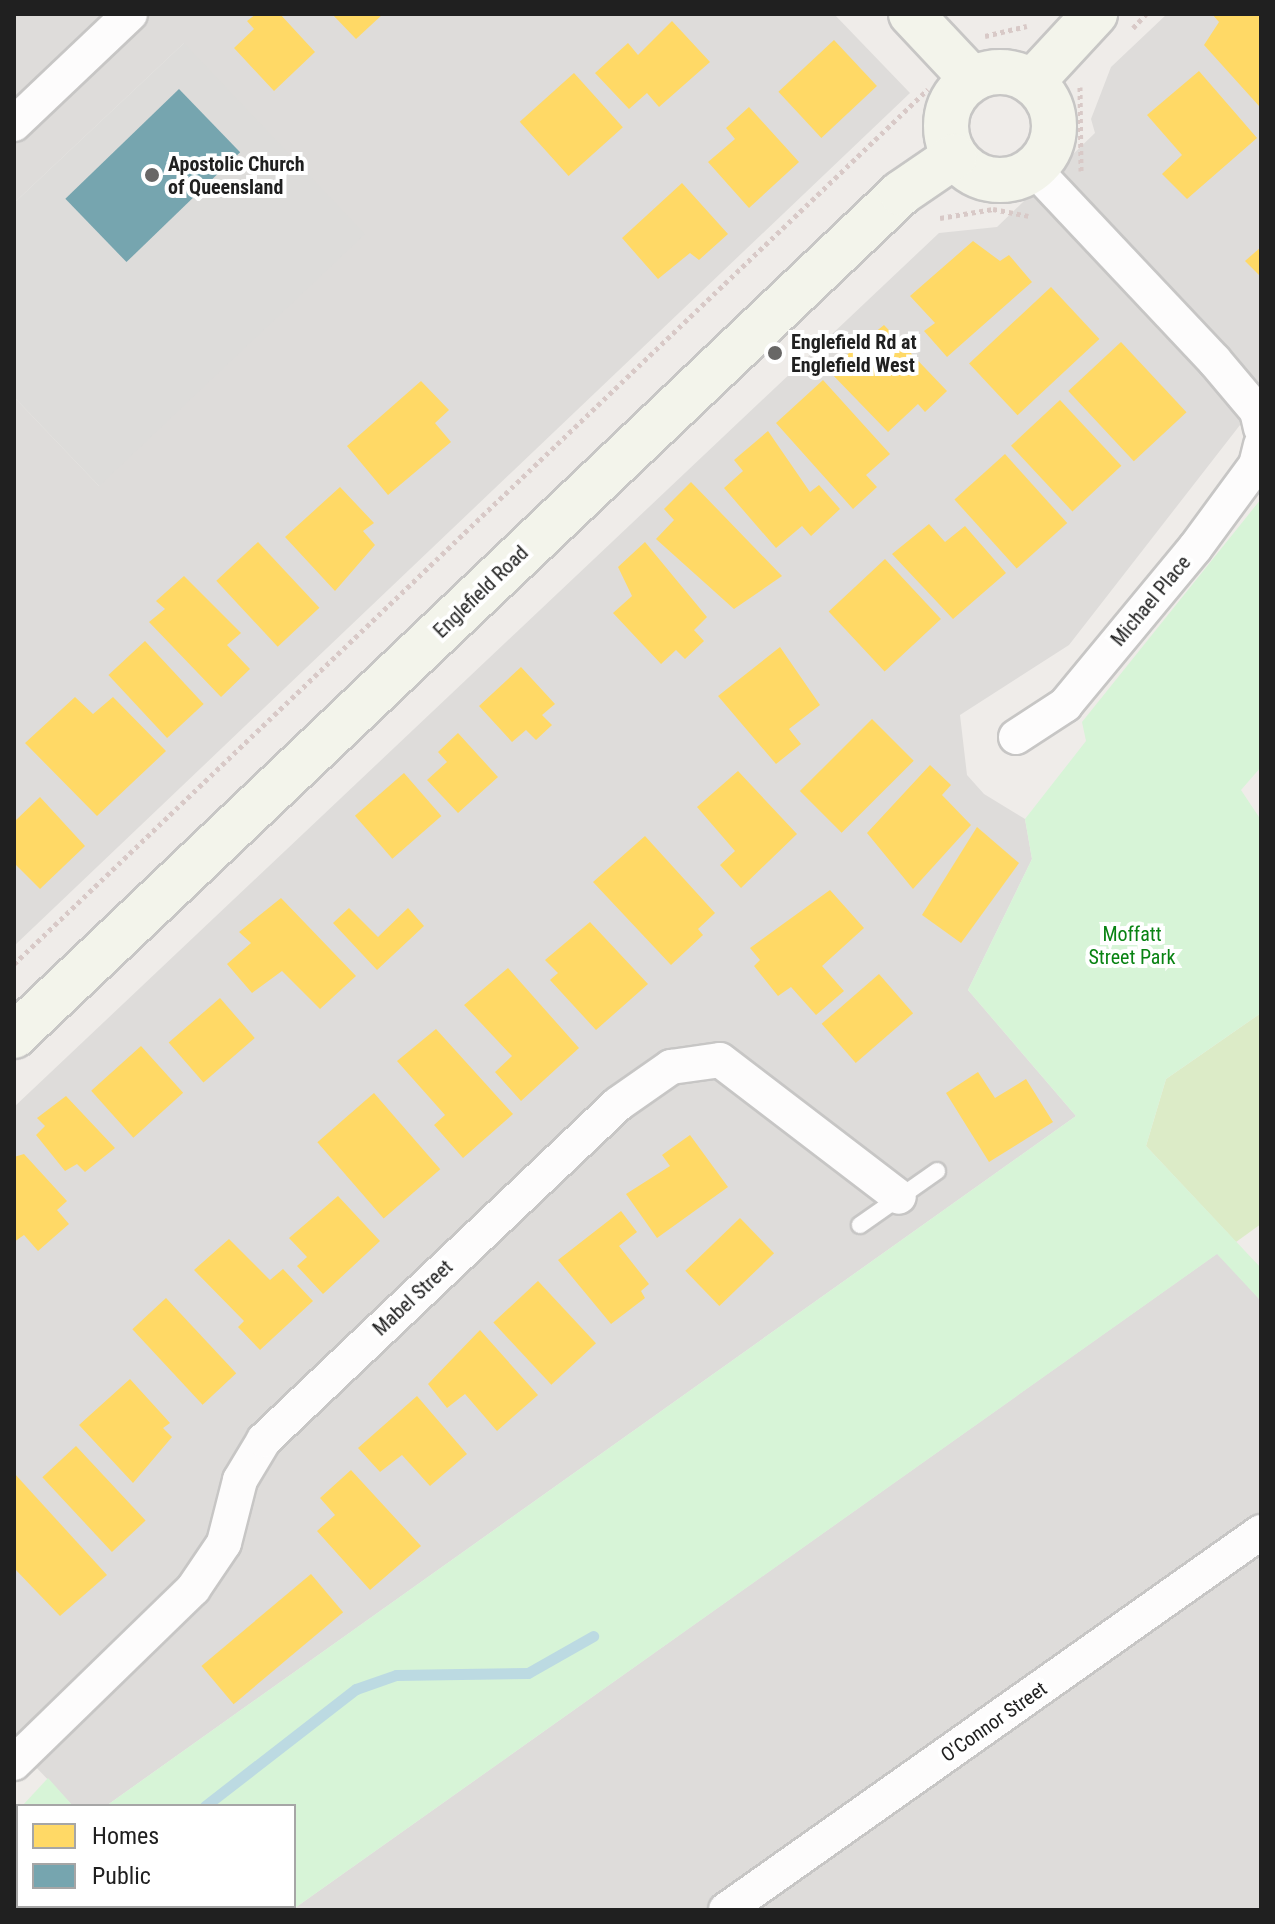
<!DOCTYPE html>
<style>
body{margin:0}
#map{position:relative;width:1275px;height:1924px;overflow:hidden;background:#efece9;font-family:"Roboto Condensed",sans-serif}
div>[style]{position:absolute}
.residential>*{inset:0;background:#dedcda}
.religious>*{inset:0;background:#dddcda}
.grass>*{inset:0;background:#dcebc7}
.park>*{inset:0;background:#d7f4d7}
.homes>*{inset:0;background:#ffd966;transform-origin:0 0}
.public>*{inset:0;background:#76a5af;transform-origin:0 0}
.stream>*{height:11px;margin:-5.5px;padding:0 5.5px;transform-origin:5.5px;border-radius:5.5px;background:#bcdae2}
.path>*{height:5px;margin-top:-2.5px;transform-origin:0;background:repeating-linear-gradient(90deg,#d8c9c7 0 4px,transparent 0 8px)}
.roads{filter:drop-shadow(2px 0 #c7c6c5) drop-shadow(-2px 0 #c7c6c5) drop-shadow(0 2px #c7c6c5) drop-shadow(0 -2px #c7c6c5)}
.lane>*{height:16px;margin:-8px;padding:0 8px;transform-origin:8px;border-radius:8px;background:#fdfcfc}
.street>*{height:34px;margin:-17px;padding:0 17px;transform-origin:17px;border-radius:17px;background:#fdfcfc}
.secondary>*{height:44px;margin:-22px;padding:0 22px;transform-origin:22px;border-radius:22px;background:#f3f4eb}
.secondary>.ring{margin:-22px;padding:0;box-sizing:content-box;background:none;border:44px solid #f3f4eb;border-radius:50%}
.dots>*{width:22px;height:22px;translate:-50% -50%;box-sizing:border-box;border:4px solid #fff;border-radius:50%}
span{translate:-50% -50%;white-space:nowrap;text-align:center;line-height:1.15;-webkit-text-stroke:8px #fff;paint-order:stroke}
.poi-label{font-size:20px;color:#202020;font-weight:700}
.left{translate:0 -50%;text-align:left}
.street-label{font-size:20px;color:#202020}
.park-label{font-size:20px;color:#098313}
.frame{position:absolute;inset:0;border:16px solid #202020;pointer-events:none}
.legend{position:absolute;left:16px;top:1804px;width:280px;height:104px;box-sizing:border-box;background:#fff;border:2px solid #a6a6a6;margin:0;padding:10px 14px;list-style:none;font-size:24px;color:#202020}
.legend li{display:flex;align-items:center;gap:16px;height:40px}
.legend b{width:40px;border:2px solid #a6a6a6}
</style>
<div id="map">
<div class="residential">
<div style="clip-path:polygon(14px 14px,834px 14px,910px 93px,14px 946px,14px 397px,99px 486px,184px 43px,14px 203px)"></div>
<div style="clip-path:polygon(1167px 14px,1261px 14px,1261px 398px,1069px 645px,960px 715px,967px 775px,984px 794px,1025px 819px,1032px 859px,968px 990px,1076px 1116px,106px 1806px,73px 1806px,14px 1744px,14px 1107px,939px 233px,997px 227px,1095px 133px,1091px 119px,1111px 67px)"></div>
<div style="clip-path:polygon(1218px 1253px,1261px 1301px,1261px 1910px,292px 1910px)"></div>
</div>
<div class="religious">
<div style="clip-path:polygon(184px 43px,365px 234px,99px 486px,14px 397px,14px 203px)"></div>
</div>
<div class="grass">
<div style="clip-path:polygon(1261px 1013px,1261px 1224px,1236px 1242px,1146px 1146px,1166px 1079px)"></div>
</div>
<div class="park">
<div style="clip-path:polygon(1261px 499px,1261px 767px,1241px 790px,1261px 820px,1261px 1013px,1166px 1079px,1146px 1146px,1261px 1268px,1261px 1301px,1217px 1254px,292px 1910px,14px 1910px,18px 1810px,18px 1906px,294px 1906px,294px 1806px,106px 1806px,1076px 1116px,968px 990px,1032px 859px,1025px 819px,1086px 741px,1082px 722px)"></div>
<div style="clip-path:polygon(48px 1778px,73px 1806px,22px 1806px)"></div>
</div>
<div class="homes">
<div style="clip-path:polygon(256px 14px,280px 14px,315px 52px,274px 91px,234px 48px,254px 29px,247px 21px)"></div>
<div style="clip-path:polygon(332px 14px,383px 14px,356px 39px)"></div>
<div style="clip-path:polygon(1212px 14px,1261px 14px,1259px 106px,1204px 45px,1219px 22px)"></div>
<div style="clip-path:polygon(672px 21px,710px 62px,659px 107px,647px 93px,629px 109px,595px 73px,628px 43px,638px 55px)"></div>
<div style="left:834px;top:40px;width:63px;height:76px;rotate:47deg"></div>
<div style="clip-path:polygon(1199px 71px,1257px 138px,1187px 199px,1162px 174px,1182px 155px,1147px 115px)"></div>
<div style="left:574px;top:73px;width:73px;height:73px;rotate:48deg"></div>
<div style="clip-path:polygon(749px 107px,799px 162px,749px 208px,708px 162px,735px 139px,726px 128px)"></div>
<div style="clip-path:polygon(682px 183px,728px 234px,699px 260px,690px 253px,658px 279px,622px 238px)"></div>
<div style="clip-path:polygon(973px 241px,1000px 261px,1009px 255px,1032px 282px,947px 357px,924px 331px,935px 323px,910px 296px)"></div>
<div style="clip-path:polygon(1261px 247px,1261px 277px,1245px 261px)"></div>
<div style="left:1051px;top:287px;width:71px;height:112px;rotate:47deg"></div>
<div style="clip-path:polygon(884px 325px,947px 391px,925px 412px,918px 404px,888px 432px,828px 370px)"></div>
<div style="left:1121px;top:342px;width:96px;height:72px;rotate:47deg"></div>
<div style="clip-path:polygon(823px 380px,890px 454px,866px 475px,877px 487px,853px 509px,776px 423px)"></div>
<div style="clip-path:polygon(421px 381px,449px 410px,435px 423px,451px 442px,388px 495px,347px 446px)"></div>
<div style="left:1060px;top:400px;width:90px;height:67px;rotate:47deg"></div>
<div style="clip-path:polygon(768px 431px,810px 492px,819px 485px,840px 509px,811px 536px,802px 526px,776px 548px,724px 488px,743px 471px,734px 460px)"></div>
<div style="left:1005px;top:454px;width:93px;height:68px;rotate:48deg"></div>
<div style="clip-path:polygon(691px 482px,782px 576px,734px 609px,656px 539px,674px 520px,664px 509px)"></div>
<div style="clip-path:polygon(340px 487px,374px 523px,363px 531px,375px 545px,335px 591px,285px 537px)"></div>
<div style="clip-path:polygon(929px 524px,945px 542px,965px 526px,1006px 573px,953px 619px,892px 554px)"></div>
<div style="left:258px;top:542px;width:90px;height:57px;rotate:47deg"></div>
<div style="clip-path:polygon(645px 542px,707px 617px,694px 630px,704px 641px,685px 659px,676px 650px,661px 664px,613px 613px,632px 596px,618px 567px)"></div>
<div style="left:885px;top:559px;width:82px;height:77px;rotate:47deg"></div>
<div style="clip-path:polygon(184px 576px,241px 633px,227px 645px,250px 669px,221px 697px,149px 622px,165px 609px,156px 601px)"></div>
<div style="left:145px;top:641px;width:86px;height:50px;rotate:47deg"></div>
<div style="clip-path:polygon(780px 647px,820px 705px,789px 729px,801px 744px,776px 764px,718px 696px)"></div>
<div style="clip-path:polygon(521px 667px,555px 704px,542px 715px,552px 725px,536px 740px,526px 730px,512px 742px,479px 706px)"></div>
<div style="clip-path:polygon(75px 697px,93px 714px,113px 697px,166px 751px,97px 816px,25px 743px)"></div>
<div style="left:872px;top:719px;width:59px;height:102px;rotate:45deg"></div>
<div style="clip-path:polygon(458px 733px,498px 777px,458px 813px,427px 780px,447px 762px,438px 752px)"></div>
<div style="clip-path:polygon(930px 765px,951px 785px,942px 795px,971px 825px,913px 889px,867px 833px)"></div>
<div style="clip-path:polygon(738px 771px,797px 834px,741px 888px,720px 865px,735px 851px,697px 807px)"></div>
<div style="left:404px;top:773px;width:57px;height:65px;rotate:49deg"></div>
<div style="clip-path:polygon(40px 797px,85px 846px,40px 889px,14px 863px,14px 822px)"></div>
<div style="clip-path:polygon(977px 827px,1019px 863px,961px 943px,922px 915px)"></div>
<div style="clip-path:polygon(645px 836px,715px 913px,698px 929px,703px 935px,671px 965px,593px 882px)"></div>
<div style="clip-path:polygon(830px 890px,864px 928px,822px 966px,844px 991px,816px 1015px,791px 987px,778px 996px,754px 966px,760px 960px,750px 948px)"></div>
<div style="clip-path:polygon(281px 898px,356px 976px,320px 1009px,282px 971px,252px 993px,227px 964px,251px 943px,239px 932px)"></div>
<div style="clip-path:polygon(349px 908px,378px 937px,408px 908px,424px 926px,377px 970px,333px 923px)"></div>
<div style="clip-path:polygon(590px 922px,648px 984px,596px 1030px,550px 980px,558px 973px,545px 960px)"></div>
<div style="clip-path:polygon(508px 968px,579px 1048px,521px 1101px,495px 1072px,512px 1056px,464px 1005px)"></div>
<div style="left:879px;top:974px;width:52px;height:76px;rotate:49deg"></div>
<div style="left:220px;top:998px;width:53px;height:68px;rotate:49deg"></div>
<div style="clip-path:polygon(436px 1029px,513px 1114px,463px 1158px,434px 1125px,445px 1115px,397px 1061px)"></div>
<div style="left:141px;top:1046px;width:63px;height:67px;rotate:48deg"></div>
<div style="clip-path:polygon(978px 1072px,995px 1098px,1026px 1079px,1053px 1122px,989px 1162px,946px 1093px)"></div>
<div style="left:374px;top:1093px;width:101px;height:75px;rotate:49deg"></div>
<div style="clip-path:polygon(66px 1096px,115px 1148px,85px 1172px,77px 1164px,65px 1171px,36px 1135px,45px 1126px,37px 1118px)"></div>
<div style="clip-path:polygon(690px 1135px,728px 1187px,657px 1238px,626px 1194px,670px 1166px,662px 1155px)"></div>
<div style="clip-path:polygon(24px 1154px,67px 1201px,57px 1210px,69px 1224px,38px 1251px,24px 1235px,14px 1242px,14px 1157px)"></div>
<div style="clip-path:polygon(338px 1196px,380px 1241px,323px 1294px,297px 1266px,307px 1257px,289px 1238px)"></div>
<div style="clip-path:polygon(621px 1211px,637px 1232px,619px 1246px,649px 1284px,641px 1291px,645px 1298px,611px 1324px,558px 1260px)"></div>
<div style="left:740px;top:1218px;width:49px;height:76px;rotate:46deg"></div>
<div style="clip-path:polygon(229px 1239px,270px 1280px,283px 1269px,313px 1301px,260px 1350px,238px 1327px,244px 1321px,194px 1270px)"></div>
<div style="left:538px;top:1281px;width:85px;height:61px;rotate:47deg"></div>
<div style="left:166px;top:1298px;width:103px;height:46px;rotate:47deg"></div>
<div style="clip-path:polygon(480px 1330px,538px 1395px,497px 1431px,465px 1394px,447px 1408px,428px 1384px)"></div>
<div style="clip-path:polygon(130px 1379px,170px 1423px,163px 1428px,172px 1437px,133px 1483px,79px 1425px)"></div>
<div style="clip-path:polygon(417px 1396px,467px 1454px,430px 1486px,402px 1455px,380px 1472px,358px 1448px)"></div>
<div style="left:76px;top:1446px;width:102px;height:46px;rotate:47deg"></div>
<div style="clip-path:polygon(351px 1470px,421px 1546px,370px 1590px,317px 1531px,335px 1515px,320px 1498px)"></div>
<div style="clip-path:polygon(14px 1473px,107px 1575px,60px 1616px,14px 1568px)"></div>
<div style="left:311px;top:1574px;width:50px;height:143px;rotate:50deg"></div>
</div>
<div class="public">
<div style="left:179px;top:89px;width:88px;height:158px;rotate:46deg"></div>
</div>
<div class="stream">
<div style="left:205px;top:1806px;width:191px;rotate:-37.8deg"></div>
<div style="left:356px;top:1689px;width:42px;rotate:-19.3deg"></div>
<div style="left:396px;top:1675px;width:132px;rotate:-0.9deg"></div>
<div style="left:528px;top:1673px;width:75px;rotate:-29.6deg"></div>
<div style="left:14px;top:1910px;width:6px;rotate:-45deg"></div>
</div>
<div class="path">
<div style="left:1133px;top:28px;width:19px;rotate:-47deg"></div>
<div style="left:985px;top:36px;width:43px;rotate:-13.4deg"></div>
<div style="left:1080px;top:87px;width:84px;rotate:89.3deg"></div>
<div style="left:940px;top:218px;width:54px;rotate:-9.6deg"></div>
<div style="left:993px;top:209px;width:36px;rotate:11deg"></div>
<div style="left:14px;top:964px;width:1265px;rotate:-43.75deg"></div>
</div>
<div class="roads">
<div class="lane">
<div style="left:860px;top:1225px;width:94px;rotate:-35deg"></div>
</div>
<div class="street">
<div style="left:14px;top:124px;width:160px;rotate:-43.5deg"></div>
<div style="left:1033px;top:168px;width:264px;rotate:46.7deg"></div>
<div style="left:1214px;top:360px;width:67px;rotate:49.9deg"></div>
<div style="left:1257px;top:411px;width:18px;rotate:77deg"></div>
<div style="left:1016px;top:737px;width:59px;rotate:-33.1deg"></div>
<div style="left:1065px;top:705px;width:204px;rotate:-50.4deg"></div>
<div style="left:1195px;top:548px;width:103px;rotate:-53.7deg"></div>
<div style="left:1256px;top:465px;width:21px;rotate:-76deg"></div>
<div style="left:14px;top:1763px;width:250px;rotate:-44.2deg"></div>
<div style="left:193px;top:1589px;width:55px;rotate:-56deg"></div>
<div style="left:224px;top:1543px;width:65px;rotate:-75.7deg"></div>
<div style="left:240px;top:1480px;width:47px;rotate:-59deg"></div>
<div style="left:264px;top:1440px;width:488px;rotate:-43.5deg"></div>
<div style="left:618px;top:1104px;width:65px;rotate:-34.9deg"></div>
<div style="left:671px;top:1067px;width:49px;rotate:-8.1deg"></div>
<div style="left:720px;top:1060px;width:225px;rotate:37.4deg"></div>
<div style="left:726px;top:1910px;width:655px;rotate:-35.24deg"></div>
</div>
<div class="secondary">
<div style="left:911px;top:14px;width:89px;rotate:46.8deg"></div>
<div class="ring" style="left:946px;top:72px;width:64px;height:64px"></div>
<div style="left:1032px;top:82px;width:93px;rotate:-47.2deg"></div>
<div style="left:14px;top:1036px;width:1224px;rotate:-43.54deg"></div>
<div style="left:901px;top:193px;width:65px;rotate:-34.4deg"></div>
</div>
</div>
<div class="dots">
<div style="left:152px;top:175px;background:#686766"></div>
<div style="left:775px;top:353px;background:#686766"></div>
</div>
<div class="poi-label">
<span class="left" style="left:168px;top:176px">Apostolic Church<br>of Queensland</span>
<span class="left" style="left:791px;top:354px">Englefield Rd at<br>Englefield West</span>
</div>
<div class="street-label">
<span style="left:481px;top:592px;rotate:-44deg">Englefield Road</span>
<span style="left:1151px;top:601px;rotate:-50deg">Michael Place</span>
<span style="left:413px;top:1298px;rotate:-43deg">Mabel Street</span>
<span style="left:994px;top:1722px;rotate:-35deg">O'Connor Street</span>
</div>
<div class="park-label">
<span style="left:1132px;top:946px">Moffatt<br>Street Park</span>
</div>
<div class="frame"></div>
<ul class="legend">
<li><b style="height:22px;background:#ffd966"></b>Homes</li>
<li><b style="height:22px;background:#76a5af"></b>Public</li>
</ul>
</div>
